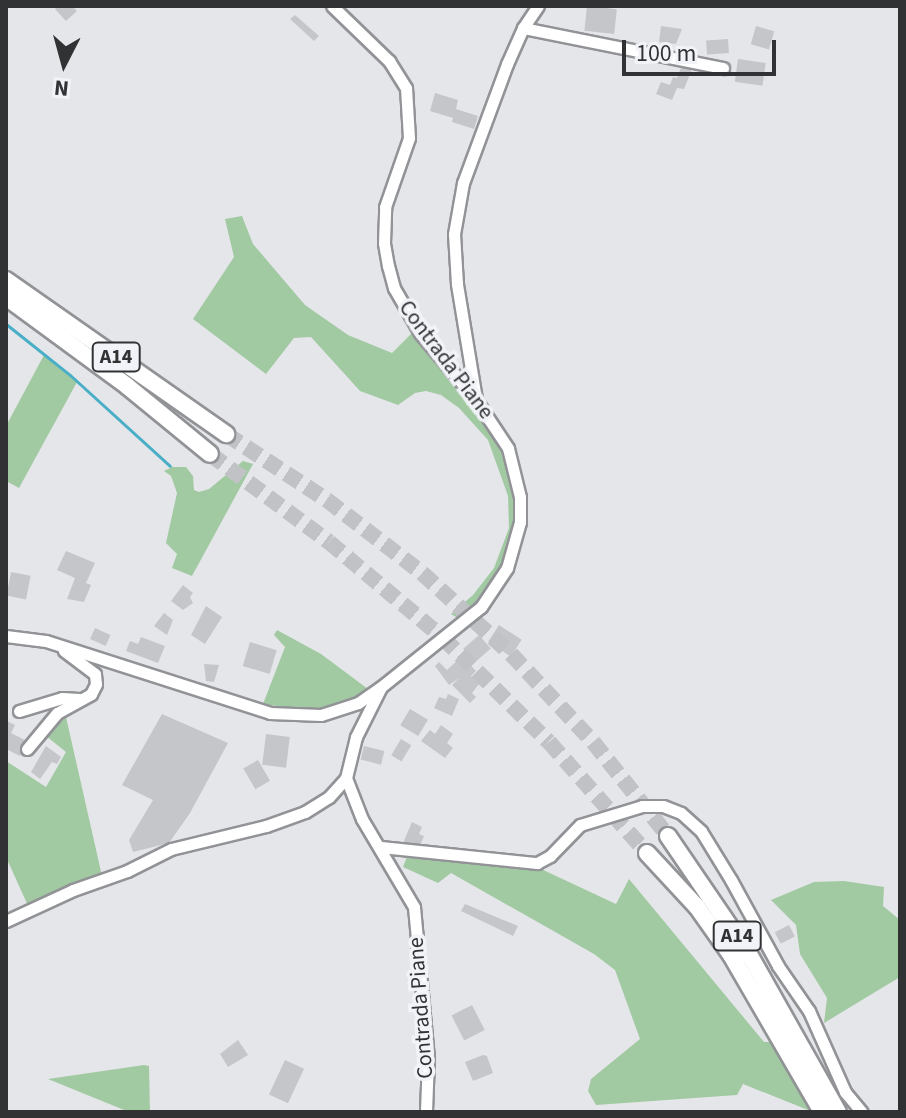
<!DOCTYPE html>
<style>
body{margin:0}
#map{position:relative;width:906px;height:1118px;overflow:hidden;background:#e5e6ea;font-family:"Source Sans 3",sans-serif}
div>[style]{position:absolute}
.green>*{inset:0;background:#a2caa2}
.stream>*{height:3px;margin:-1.5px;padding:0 1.5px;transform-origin:1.5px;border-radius:1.5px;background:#4aafc6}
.building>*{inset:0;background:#c5c6ca;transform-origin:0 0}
.highway-tunnel>*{height:16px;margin-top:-8px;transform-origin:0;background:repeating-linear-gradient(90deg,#c1c2c5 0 16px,transparent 0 24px)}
.roads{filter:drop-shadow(2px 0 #929397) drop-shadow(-2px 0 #929397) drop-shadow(0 2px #929397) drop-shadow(0 -2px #929397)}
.minor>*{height:11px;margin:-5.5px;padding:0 5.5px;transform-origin:5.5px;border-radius:5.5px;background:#fff}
.highway>*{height:16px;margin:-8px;padding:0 8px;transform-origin:8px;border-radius:8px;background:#fff}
span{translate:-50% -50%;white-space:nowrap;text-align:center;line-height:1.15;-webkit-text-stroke:7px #f2f3f8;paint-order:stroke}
.shield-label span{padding:2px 6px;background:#f2f3f8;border:2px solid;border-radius:6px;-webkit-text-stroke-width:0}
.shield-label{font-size:20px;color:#313233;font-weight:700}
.street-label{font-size:22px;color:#313233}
.frame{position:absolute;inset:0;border:8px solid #313233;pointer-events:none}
.north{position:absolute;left:24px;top:24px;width:80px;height:80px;-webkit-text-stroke:6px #f2f3f8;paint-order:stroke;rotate:186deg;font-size:22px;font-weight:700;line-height:32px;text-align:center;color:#313233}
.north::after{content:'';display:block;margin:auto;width:28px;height:36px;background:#313233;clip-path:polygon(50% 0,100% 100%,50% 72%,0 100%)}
.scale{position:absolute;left:622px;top:40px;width:154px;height:36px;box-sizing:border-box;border:4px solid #313233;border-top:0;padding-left:10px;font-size:24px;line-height:28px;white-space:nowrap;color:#313233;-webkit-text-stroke:6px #f2f3f8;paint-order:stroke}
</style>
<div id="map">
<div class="green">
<div style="clip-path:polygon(242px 216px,253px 244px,305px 305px,348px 335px,392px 353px,412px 333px,478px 410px,505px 447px,516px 484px,514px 536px,491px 592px,461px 620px,451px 614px,473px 595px,494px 568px,509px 528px,508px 496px,488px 440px,459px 408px,441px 395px,426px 391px,415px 393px,398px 405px,360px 391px,311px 337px,294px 338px,266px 374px,193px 319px,234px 257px,225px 219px)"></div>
<div style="clip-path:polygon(44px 355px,77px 382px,19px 488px,6px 481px,6px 426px)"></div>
<div style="clip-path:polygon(243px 461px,253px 464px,192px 576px,172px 568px,177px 554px,166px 543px,177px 493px,171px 476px,164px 471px,172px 467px,186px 467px,193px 476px,194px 490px,199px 492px,209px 489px)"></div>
<div style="clip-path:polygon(277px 630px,321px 654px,368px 689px,348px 702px,311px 711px,263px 704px,285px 647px,274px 635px)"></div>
<div style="clip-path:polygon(66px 717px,102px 876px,29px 908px,6px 857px,6px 761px,46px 787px,66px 752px,46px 736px)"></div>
<div style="clip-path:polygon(408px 854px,492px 860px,539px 868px,616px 904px,629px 879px,764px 1042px,772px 1042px,813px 1112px,743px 1084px,737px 1095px,596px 1105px,588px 1091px,591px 1079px,640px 1039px,615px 970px,594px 954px,451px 873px,438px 883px,403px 867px)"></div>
<div style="clip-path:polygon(844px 881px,884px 887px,883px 906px,900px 920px,900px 977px,824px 1023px,827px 998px,800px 954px,796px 925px,771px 900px,814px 882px)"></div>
<div style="clip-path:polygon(144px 1065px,149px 1066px,150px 1112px,129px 1112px,48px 1079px)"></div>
</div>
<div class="stream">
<div style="left:6px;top:324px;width:82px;rotate:38.6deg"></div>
<div style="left:70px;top:375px;width:135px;rotate:42.3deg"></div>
</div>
<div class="building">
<div style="clip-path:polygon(57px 6px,72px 6px,77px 11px,66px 21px,55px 9px)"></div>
<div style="left:587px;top:6px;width:30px;height:25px;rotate:6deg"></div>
<div style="clip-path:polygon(295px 15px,319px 36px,314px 41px,290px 19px)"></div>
<div style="clip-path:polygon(661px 26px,682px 29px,676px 44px,659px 42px)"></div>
<div style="left:756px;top:26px;width:19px;height:19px;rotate:16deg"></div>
<div style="left:728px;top:39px;width:14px;height:22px;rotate:86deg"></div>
<div style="left:738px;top:59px;width:28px;height:23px;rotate:8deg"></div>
<div style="clip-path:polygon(682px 65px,692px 69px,684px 89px,677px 88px,672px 100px,656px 94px,661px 82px,670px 85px,673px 77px,677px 78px)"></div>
<div style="clip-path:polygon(435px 93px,458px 100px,456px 109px,478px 116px,474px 129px,452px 122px,453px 118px,430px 111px)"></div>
<div style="clip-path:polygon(66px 551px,95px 563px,86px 583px,91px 585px,84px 602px,67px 599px,75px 578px,57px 570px)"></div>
<div style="left:11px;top:572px;width:20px;height:24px;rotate:11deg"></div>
<div style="clip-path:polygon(183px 585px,193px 593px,190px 597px,193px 603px,183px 610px,171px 601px)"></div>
<div style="clip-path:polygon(206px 606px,222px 617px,205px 644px,191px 635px)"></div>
<div style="clip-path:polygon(164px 613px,173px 620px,167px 635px,154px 626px)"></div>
<div style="left:499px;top:625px;width:27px;height:20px;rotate:33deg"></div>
<div style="left:95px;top:628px;width:17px;height:12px;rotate:24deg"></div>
<div style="left:479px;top:635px;width:18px;height:21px;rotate:49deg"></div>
<div style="clip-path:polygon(141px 637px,165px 646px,158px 663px,126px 651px,130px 641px,138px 644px)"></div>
<div style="left:250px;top:642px;width:28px;height:25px;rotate:17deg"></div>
<div style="clip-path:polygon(462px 656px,476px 671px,471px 676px,479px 684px,472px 693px,476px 697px,470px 703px,452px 685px,459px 678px,449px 685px,435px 666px,439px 662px,447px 670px)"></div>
<div style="clip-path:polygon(204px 664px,219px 665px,214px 682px,206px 681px)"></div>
<div style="clip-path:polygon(448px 694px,459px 699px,452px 716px,434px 708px,439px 697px,446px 699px)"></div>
<div style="left:410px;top:709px;width:21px;height:19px;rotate:31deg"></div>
<div style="clip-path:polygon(162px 714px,228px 743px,190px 813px,169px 843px,133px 852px,129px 840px,153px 800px,122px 785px)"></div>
<div style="clip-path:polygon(7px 721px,15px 725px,11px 733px,27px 741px,20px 756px,6px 749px)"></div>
<div style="clip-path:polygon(441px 725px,453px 734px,447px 743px,453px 748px,445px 758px,421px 741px,430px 730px,435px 734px)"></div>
<div style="left:266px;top:734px;width:24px;height:31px;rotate:7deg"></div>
<div style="left:401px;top:739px;width:12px;height:19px;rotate:31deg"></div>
<div style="clip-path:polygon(46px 746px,61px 757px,57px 764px,52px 762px,40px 779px,31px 772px)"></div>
<div style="left:364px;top:746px;width:21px;height:14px;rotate:14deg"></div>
<div style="left:258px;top:760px;width:24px;height:17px;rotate:60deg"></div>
<div style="clip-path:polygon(412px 822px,422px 827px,419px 834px,424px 836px,418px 850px,403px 843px)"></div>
<div style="clip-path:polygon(465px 904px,518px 926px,513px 936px,461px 911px)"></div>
<div style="left:789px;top:925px;width:13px;height:16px;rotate:63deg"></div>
<div style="left:472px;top:1005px;width:28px;height:23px;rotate:63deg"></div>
<div style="clip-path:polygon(238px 1040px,248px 1055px,228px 1067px,220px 1054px)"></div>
<div style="clip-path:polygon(483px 1055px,487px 1056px,493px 1073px,473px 1081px,465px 1062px)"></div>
<div style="left:285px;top:1060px;width:21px;height:38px;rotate:25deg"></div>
</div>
<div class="highway-tunnel">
<div style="left:226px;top:434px;width:121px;rotate:33.2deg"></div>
<div style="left:327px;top:500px;width:120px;rotate:37.5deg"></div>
<div style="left:422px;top:573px;width:120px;rotate:42.3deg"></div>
<div style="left:511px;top:654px;width:120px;rotate:47deg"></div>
<div style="left:593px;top:742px;width:120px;rotate:51.4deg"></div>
<div style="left:210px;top:454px;width:148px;rotate:36.5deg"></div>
<div style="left:329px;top:542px;width:149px;rotate:40.1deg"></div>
<div style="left:443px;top:638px;width:148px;rotate:44.5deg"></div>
<div style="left:549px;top:742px;width:148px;rotate:48.6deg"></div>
</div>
<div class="roads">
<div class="minor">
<div style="left:523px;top:28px;width:204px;rotate:11.3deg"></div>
<div style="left:476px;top:399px;width:117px;rotate:-99.4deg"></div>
<div style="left:457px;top:284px;width:50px;rotate:-93.4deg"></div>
<div style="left:454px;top:234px;width:52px;rotate:-80deg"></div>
<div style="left:463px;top:183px;width:127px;rotate:-69.7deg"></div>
<div style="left:507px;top:64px;width:39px;rotate:-66deg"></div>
<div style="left:523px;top:28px;width:27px;rotate:-56deg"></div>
<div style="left:6px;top:636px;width:40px;rotate:7.1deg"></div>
<div style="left:46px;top:641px;width:235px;rotate:17.8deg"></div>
<div style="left:270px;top:713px;width:51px;rotate:2.2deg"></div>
<div style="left:321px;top:715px;width:39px;rotate:-18deg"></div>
<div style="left:358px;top:703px;width:28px;rotate:-35deg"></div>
<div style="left:381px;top:687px;width:128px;rotate:-38.7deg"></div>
<div style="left:481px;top:607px;width:47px;rotate:-56.3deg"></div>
<div style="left:507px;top:568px;width:48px;rotate:-74.2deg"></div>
<div style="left:520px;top:522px;width:25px;rotate:-90deg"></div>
<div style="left:520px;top:497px;width:50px;rotate:-103.8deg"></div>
<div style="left:508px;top:448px;width:58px;rotate:-123.7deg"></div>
<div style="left:476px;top:400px;width:87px;rotate:-129.9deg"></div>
<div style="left:420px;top:333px;width:52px;rotate:-120deg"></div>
<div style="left:394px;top:288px;width:23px;rotate:-105deg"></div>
<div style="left:388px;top:266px;width:23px;rotate:-100deg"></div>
<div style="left:384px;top:243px;width:36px;rotate:-88deg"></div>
<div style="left:385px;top:207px;width:73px;rotate:-70.8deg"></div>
<div style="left:409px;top:138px;width:50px;rotate:-93.4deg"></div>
<div style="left:406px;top:88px;width:32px;rotate:-122deg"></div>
<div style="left:389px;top:61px;width:79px;rotate:-136deg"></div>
<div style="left:380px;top:689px;width:54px;rotate:116.6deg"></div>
<div style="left:356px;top:737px;width:42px;rotate:103.7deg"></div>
<div style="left:346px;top:778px;width:44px;rotate:68.7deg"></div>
<div style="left:362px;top:819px;width:102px;rotate:59.4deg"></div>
<div style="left:414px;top:907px;width:153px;rotate:84.7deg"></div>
<div style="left:428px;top:1059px;width:53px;rotate:92.2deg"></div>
<div style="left:19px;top:711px;width:45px;rotate:-16.8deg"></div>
<div style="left:62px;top:698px;width:17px;rotate:3deg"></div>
<div style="left:27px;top:749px;width:47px;rotate:-50.2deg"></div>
<div style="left:57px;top:713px;width:39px;rotate:-29deg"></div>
<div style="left:91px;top:694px;width:11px;rotate:-63deg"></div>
<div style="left:96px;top:684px;width:10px;rotate:-96deg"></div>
<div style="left:95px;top:674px;width:39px;rotate:-143deg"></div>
<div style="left:381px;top:847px;width:157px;rotate:5.9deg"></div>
<div style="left:537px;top:863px;width:15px;rotate:-28deg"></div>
<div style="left:550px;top:856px;width:43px;rotate:-45.9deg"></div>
<div style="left:580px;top:825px;width:65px;rotate:-17deg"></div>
<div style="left:642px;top:806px;width:21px"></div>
<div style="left:663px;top:806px;width:19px;rotate:21deg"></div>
<div style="left:681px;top:813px;width:27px;rotate:42deg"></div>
<div style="left:701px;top:831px;width:57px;rotate:58.5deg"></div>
<div style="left:731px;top:880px;width:98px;rotate:61.3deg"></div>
<div style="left:778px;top:966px;width:55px;rotate:55.4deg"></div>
<div style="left:809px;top:1011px;width:89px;rotate:66deg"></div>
<div style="left:845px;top:1092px;width:26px;rotate:50deg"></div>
<div style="left:6px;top:921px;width:74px;rotate:-24.8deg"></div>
<div style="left:73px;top:890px;width:57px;rotate:-19.4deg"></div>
<div style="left:127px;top:871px;width:49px;rotate:-26.6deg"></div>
<div style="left:171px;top:849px;width:98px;rotate:-13.6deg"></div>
<div style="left:266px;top:826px;width:41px;rotate:-19.7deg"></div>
<div style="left:305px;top:812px;width:28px;rotate:-32deg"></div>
<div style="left:329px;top:797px;width:25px;rotate:-48deg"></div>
</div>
<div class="highway">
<div style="left:6px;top:280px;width:269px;rotate:35deg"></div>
<div style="left:6px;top:297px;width:150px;rotate:36.3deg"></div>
<div style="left:127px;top:386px;width:107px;rotate:39.3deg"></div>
<div style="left:668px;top:836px;width:145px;rotate:55.7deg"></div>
<div style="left:750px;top:956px;width:179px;rotate:60.6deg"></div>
<div style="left:647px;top:853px;width:74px;rotate:47.2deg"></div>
<div style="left:697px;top:907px;width:59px;rotate:54.7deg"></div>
<div style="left:731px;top:955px;width:181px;rotate:59.9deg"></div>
</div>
</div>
<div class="shield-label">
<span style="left:116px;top:357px">A14</span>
<span style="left:737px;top:936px">A14</span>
</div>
<div class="street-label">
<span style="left:446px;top:360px;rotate:53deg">Contrada Piane</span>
<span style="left:421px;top:1008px;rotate:-94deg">Contrada Piane</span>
</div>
<div class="frame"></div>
<div class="north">N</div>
<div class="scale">100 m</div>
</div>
